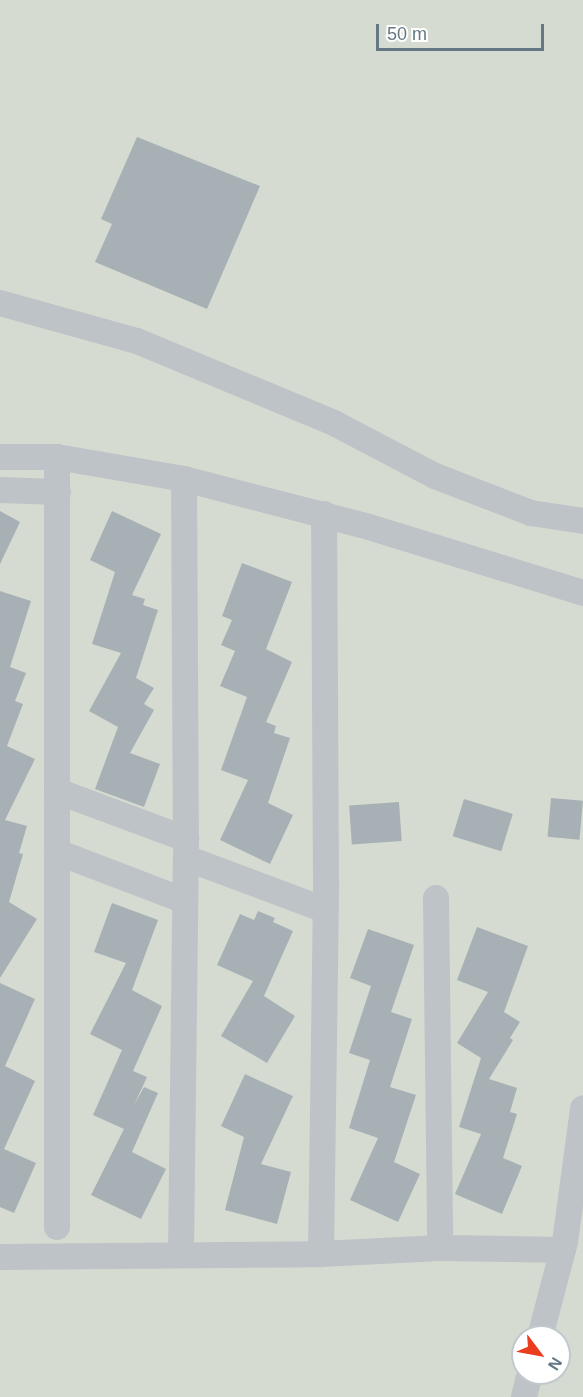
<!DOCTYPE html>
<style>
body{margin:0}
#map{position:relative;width:583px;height:1397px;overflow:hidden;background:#f6f6f2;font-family:Helvetica,sans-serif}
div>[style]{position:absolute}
.green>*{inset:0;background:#d6dbd1}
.building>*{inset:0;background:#a7b1b5;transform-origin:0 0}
.street>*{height:26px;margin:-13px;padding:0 13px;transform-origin:13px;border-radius:13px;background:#bec3c7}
span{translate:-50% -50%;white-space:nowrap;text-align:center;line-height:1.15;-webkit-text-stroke:6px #fff;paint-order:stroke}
.north{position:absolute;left:511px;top:1325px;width:60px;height:60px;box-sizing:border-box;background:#fff;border:2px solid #c1c9ce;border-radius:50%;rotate:122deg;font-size:16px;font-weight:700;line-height:24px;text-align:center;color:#647884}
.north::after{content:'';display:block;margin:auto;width:21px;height:27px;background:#ea3d1e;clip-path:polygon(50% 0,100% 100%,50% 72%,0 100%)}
.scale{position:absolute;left:376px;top:24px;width:168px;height:27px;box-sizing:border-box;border:3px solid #647884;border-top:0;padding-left:8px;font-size:18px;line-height:21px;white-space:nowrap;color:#647884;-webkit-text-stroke:4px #fff;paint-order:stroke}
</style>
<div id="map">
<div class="green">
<div style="clip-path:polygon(evenodd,0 0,583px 0,583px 1397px,0 1397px,0 0,523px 1337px,559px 1337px,559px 1373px,523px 1373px,523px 1337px)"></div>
</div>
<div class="building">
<div style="clip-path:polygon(137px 137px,260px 186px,207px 309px,95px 262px,112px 224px,101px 219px)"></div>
<div style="clip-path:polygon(0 511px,20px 522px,0 564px)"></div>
<div style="clip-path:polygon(112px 511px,161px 534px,132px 595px,145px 599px,143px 605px,158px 610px,136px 678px,154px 688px,144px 704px,154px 710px,130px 753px,160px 764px,144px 807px,95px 789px,118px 727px,89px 711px,121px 653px,92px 644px,115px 572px,90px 560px)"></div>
<div style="clip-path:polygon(242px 563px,292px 582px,266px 649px,292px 662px,266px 722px,276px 726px,274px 733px,290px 738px,268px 803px,293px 815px,270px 864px,220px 840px,248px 780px,221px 770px,247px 697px,220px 686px,235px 651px,221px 645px,232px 620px,222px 616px)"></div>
<div style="clip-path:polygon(0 591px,31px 601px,10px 667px,26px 673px,15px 701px,23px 704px,7px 746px,35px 759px,5px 820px,27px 826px,19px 853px,23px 854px,9px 902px,37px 919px,0 978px)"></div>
<div style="left:551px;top:798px;width:32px;height:39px;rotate:5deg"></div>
<div style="left:464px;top:799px;width:51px;height:39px;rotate:17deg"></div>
<div style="left:399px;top:802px;width:39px;height:50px;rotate:86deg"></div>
<div style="clip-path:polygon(112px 903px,158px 920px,132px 990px,162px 1006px,133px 1071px,147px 1077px,134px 1105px,144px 1087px,158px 1093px,132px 1152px,166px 1169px,141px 1219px,91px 1195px,124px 1129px,93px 1115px,122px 1050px,90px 1034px,126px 963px,94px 952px)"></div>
<div style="clip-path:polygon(258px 911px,275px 918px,273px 922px,293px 931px,264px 996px,295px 1016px,267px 1063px,221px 1036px,253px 981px,217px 965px,240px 914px,254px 920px)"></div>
<div style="clip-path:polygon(477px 927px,528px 946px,504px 1012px,520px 1022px,510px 1038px,513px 1040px,489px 1079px,517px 1088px,510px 1112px,517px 1114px,503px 1158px,522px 1166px,502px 1214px,455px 1194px,481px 1134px,459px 1127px,481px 1058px,457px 1043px,488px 992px,457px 980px)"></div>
<div style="clip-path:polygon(368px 929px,414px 945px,391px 1012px,412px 1019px,390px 1087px,416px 1095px,394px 1162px,420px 1174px,398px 1222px,350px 1200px,378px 1138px,349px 1128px,370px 1060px,349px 1053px,371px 986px,350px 978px)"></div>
<div style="clip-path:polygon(0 983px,35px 999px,5px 1066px,35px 1081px,4px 1149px,36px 1163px,14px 1213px,0 1207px)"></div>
<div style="clip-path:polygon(245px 1074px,293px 1096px,261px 1164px,291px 1172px,277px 1224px,225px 1210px,244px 1137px,221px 1126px)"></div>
</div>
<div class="street">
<div style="left:0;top:303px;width:142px;rotate:15.5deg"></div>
<div style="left:137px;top:341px;width:213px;rotate:22.6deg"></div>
<div style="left:334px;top:423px;width:114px;rotate:27.7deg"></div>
<div style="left:435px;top:476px;width:103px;rotate:21.1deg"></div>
<div style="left:531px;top:513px;width:53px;rotate:8.7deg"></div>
<div style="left:0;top:457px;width:57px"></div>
<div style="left:57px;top:457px;width:129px;rotate:9.8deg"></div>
<div style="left:184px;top:479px;width:191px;rotate:14.5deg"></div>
<div style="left:369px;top:527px;width:224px;rotate:17.1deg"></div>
<div style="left:57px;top:457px;width:770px;rotate:90deg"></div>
<div style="left:0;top:490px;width:58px;rotate:2deg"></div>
<div style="left:57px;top:791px;width:138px;rotate:20.4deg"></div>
<div style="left:57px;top:852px;width:137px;rotate:20.9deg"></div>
<div style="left:186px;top:858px;width:148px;rotate:20.5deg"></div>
<div style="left:436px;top:898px;width:350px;rotate:89.3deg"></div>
<div style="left:181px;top:1253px;width:395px;rotate:-89.3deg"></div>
<div style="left:186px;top:858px;width:379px;rotate:-90.3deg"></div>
<div style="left:321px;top:1254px;width:119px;rotate:-2.9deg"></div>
<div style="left:440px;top:1248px;width:123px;rotate:0.9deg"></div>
<div style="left:0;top:1257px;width:321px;rotate:-0.5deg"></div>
<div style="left:321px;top:1254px;width:371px;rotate:-89.2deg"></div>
<div style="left:326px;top:883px;width:369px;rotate:-90.3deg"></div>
<div style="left:540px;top:1337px;width:98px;rotate:-75.3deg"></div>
<div style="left:565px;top:1242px;width:135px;rotate:-82.3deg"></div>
<div style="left:524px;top:1397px;width:25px;rotate:-76deg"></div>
</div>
<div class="north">N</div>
<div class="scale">50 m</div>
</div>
